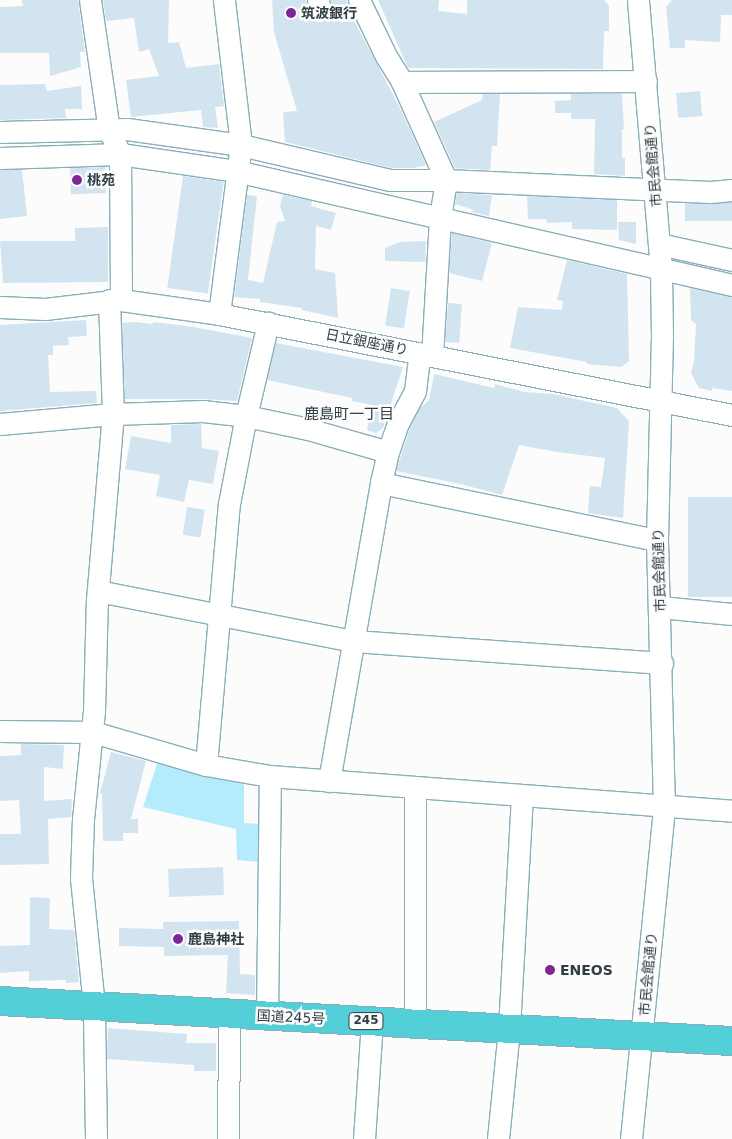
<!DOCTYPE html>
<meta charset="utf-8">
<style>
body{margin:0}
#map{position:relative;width:732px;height:1139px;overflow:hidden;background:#fcfcfc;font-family:"DejaVu Sans","Noto Sans JP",sans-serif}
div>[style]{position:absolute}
.green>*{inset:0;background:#b4ebfd}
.building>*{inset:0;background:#d3e4f1;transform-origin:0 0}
.roads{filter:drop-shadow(1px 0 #8aafbb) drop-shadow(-1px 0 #8aafbb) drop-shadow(0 1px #8aafbb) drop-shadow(0 -1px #8aafbb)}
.minor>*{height:21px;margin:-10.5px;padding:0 10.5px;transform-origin:10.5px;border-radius:10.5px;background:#fff}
.highway>*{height:28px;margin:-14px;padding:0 14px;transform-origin:14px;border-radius:14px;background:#53cfd7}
.dots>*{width:14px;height:14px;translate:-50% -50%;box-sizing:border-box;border:2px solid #fcfcfc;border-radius:50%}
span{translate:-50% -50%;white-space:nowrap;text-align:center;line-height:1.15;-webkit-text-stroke:5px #fcfcfc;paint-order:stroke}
.shield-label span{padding:1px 4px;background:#fcfcfc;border:1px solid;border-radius:4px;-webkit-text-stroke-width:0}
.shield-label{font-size:12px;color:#2f3e43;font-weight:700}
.poi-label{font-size:14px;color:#2f3e43;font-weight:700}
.left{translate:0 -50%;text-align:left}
.street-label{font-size:14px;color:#2f3e43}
.neighbourhood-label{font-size:15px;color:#2f3e43}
</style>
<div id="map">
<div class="green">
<div style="clip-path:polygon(158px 761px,220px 778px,244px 782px,244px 823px,260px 824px,259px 862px,237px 860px,236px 829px,143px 807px)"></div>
</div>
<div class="building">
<div style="clip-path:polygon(22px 0,78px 0,85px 52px,80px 52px,81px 67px,50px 76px,49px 53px,0 53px,0 7px,23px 6px)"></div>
<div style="clip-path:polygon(103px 0,169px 0,168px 43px,179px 42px,186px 68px,219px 64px,224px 106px,215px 107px,218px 128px,203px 127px,201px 110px,131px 117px,126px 80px,159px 76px,149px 49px,139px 52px,134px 18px,106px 21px)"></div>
<div style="clip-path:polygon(272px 0,306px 0,309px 14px,321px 18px,330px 11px,331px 0,347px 0,349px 11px,400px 108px,426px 165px,414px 168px,391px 168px,285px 142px,283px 112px,297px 111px,274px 32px)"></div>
<div style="clip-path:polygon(378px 0,439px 0,438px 11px,467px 14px,467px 0,604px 0,609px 6px,609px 31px,604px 31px,603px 69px,408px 68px)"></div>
<div style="clip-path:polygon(672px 0,732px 0,732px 15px,721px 15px,720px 42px,685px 40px,685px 48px,670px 48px,666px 7px)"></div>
<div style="clip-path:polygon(45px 84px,47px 91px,81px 86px,82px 109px,65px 109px,66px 118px,0 120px,0 85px)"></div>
<div style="left:700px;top:91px;width:25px;height:24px;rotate:85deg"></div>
<div style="clip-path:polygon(483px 94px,500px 94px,497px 146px,492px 146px,490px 170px,455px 168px,434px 122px,482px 100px)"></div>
<div style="clip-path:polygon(571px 94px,622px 94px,624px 129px,622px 129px,622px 158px,625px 158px,625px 176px,594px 174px,595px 119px,571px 119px,571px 113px,555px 113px,555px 101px,571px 100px)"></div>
<div style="left:105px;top:167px;width:26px;height:35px;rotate:88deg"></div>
<div style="clip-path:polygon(0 170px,22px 170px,27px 216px,0 219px)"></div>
<div style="left:183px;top:176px;width:41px;height:113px;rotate:8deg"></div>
<div style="clip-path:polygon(457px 193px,492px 195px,489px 216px,471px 212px,474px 210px,455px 204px)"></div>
<div style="clip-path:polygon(247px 195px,257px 196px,248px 280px,263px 283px,277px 222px,285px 221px,280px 206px,283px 195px,312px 201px,311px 206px,336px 213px,331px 230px,316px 226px,315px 269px,335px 273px,338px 318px,302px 310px,302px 308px,260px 302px,260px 299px,234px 297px)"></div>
<div style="clip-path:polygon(527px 196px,617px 200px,617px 230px,572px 229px,572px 222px,547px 223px,546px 219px,528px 219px)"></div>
<div style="left:685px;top:203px;width:47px;height:18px"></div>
<div style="clip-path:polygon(618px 222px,636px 222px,636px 244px,619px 240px)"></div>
<div style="clip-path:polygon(108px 227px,108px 282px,3px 283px,0 241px,75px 241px,75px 228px)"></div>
<div style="clip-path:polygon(452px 233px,492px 243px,482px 281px,449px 273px)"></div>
<div style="clip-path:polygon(426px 241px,425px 262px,385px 261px,385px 248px,400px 242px)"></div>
<div style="clip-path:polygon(567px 260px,627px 274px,629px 361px,621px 367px,587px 364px,587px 362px,510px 348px,518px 307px,562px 310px,563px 301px,557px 300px)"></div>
<div style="left:391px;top:288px;width:19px;height:38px;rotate:9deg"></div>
<div style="clip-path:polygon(690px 288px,732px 297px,732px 391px,712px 388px,712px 391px,699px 388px,691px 373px,694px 361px,696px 324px,691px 320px)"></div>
<div style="left:448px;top:303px;width:14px;height:39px;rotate:4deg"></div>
<div style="clip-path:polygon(86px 320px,87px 336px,68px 337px,69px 345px,53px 346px,53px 355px,48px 355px,50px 392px,96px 391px,97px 403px,0 411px,0 325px)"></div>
<div style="clip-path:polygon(135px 322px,153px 324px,153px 322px,194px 327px,252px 338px,237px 401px,203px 399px,125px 399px,122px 323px)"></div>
<div style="clip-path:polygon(276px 343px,403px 367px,383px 428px,376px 433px,367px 430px,372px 405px,352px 401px,352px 398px,267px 380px)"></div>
<div style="clip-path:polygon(434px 374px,494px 388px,495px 384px,524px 392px,553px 394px,617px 408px,629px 421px,623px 518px,588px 513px,590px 486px,601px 487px,605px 458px,557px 452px,519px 445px,502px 495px,460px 484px,396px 471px,410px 428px,419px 409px,429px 400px)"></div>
<div style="clip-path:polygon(201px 424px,202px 448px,219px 451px,213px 484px,189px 480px,184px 502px,156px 496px,160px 475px,125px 469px,131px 436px,171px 443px,171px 425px)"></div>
<div style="left:688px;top:497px;width:44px;height:100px"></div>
<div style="left:187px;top:507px;width:18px;height:28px;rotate:9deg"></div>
<div style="clip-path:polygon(21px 744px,64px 745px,63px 769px,44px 767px,44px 801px,72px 799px,71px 817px,48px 819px,49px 864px,0 865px,0 834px,21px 834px,19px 800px,0 801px,0 756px,21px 755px)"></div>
<div style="clip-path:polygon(111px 752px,146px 761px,131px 819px,138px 819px,138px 833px,123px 833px,123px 841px,103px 841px,102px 794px,100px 793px)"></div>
<div style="left:223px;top:867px;width:28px;height:55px;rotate:88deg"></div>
<div style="clip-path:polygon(30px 897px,50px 898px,49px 929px,74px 930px,79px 982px,66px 983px,66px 980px,29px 981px,29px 971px,0 973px,0 946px,30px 945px)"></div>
<div style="clip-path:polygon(239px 921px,240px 974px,255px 975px,255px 995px,226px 993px,228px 955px,164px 956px,164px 947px,119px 946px,119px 928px,163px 929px,163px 922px)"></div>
<div style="clip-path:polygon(108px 1028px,187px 1034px,186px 1043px,216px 1043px,216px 1071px,194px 1071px,194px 1065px,107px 1059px)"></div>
</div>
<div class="roads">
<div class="minor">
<div style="left:90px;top:0;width:131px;rotate:81.7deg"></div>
<div style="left:109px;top:130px;width:26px;rotate:65deg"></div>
<div style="left:120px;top:154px;width:146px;rotate:89.6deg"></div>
<div style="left:318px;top:0;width:6px;rotate:81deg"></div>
<div style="left:359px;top:0;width:62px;rotate:64.3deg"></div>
<div style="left:386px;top:56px;width:31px;rotate:58deg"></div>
<div style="left:402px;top:82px;width:107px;rotate:65.8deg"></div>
<div style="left:446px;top:180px;width:38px;rotate:99deg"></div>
<div style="left:440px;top:218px;width:137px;rotate:93.3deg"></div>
<div style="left:402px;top:82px;width:244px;rotate:-0.2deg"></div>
<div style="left:0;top:132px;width:127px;rotate:-1.4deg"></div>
<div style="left:127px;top:129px;width:115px;rotate:8deg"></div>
<div style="left:241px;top:145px;width:153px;rotate:13.2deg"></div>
<div style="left:390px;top:180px;width:56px"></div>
<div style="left:446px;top:180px;width:264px;rotate:2.6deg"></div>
<div style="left:710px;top:192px;width:22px;rotate:-5deg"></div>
<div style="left:0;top:158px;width:120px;rotate:-1.9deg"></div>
<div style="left:120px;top:154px;width:117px;rotate:8.3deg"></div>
<div style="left:236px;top:171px;width:509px;rotate:12.94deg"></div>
<div style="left:659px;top:244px;width:75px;rotate:12.4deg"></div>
<div style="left:0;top:307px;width:45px;rotate:2.5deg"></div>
<div style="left:45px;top:309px;width:77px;rotate:-6.8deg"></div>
<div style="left:121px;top:300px;width:99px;rotate:8.1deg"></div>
<div style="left:219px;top:314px;width:523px;rotate:11.14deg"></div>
<div style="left:219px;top:314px;width:170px;rotate:-82.6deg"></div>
<div style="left:241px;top:145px;width:146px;rotate:-96.7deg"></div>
<div style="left:0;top:424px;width:113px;rotate:-5.1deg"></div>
<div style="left:113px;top:414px;width:90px;rotate:-1.9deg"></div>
<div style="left:203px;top:411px;width:43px;rotate:6.6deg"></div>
<div style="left:246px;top:416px;width:63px;rotate:11.8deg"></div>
<div style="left:308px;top:429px;width:83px;rotate:16deg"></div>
<div style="left:388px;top:452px;width:32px;rotate:103deg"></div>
<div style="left:381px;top:483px;width:282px;rotate:11.7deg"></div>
<div style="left:388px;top:452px;width:31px;rotate:-71deg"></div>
<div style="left:398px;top:423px;width:36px;rotate:-62deg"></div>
<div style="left:415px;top:391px;width:38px;rotate:-83deg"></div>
<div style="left:98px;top:591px;width:261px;rotate:11.1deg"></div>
<div style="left:354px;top:641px;width:309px;rotate:4.1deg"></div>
<div style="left:660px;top:607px;width:72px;rotate:5.6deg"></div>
<div style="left:0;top:731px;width:93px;rotate:0.6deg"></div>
<div style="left:93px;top:732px;width:118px;rotate:16.3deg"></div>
<div style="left:206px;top:765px;width:65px;rotate:9.8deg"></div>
<div style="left:270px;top:776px;width:463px;rotate:4.3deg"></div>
<div style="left:206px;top:765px;width:262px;rotate:-85deg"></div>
<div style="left:229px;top:504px;width:90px;rotate:-79.1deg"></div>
<div style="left:246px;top:416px;width:96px;rotate:-76.7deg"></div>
<div style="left:329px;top:781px;width:303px;rotate:-80.1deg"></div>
<div style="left:267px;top:1015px;width:239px;rotate:-89.3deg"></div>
<div style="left:415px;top:1023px;width:235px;rotate:-90deg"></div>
<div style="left:96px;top:1139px;width:133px;rotate:-90.9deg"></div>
<div style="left:94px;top:1006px;width:129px;rotate:-95.8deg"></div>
<div style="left:81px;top:878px;width:59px;rotate:-88.1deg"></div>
<div style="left:83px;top:819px;width:109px;rotate:-84.2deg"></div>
<div style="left:94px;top:711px;width:111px;rotate:-88.5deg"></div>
<div style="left:97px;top:600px;width:187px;rotate:-85.1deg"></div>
<div style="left:113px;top:414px;width:114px;rotate:-92deg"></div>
<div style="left:228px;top:1139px;width:126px;rotate:-89.5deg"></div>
<div style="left:364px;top:1139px;width:118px;rotate:-86.1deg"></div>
<div style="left:498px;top:1139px;width:112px;rotate:-84.3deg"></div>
<div style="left:509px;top:1028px;width:233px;rotate:-86.8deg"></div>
<div style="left:631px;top:1139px;width:333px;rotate:-84.3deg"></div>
<div style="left:664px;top:808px;width:268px;rotate:-91.5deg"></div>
<div style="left:657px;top:540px;width:204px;rotate:-88.6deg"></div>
<div style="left:662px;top:336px;width:67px;rotate:-90.9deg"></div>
<div style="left:661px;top:269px;width:270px;rotate:-94.9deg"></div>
</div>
<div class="highway">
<div style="left:0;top:1001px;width:733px;rotate:3.13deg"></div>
</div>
</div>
<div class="dots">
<div style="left:291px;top:13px;background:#7d2796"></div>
<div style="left:77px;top:180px;background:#7d2796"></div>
<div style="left:178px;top:939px;background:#7d2796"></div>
<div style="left:550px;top:970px;background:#7d2796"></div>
</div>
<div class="shield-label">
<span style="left:366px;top:1021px">245</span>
</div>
<div class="poi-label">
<span class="left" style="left:301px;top:13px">筑波銀行</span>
<span class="left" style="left:87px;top:180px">桃苑</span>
<span class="left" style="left:188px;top:939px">鹿島神社</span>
<span class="left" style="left:560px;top:970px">ENEOS</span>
</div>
<div class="street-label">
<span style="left:653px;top:165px;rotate:-95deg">市民会館通り</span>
<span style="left:367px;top:342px;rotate:11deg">日立銀座通り</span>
<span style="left:659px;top:570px;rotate:-92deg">市民会館通り</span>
<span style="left:648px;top:974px;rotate:-85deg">市民会館通り</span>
<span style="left:291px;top:1017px;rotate:3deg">国道245号</span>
</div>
<div class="neighbourhood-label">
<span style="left:349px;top:415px">鹿島町一丁目</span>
</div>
</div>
